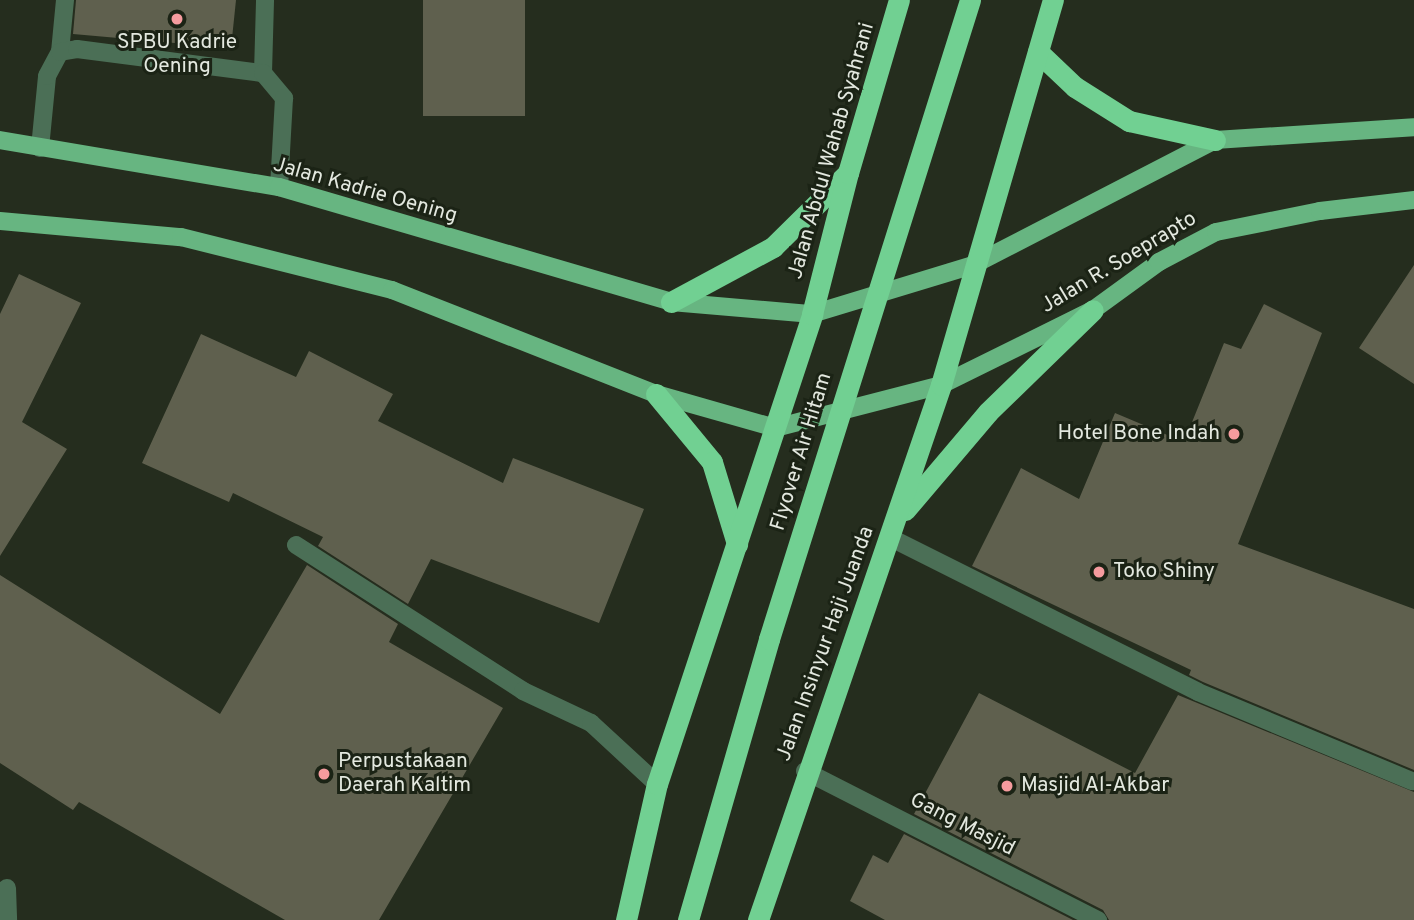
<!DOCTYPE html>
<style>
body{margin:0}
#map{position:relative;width:1414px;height:920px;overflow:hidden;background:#252d1e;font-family:Overpass,sans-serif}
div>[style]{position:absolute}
.building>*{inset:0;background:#5f604e;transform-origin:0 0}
.minor>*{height:18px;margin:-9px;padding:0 9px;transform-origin:9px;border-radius:9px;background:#4b6f56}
.major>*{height:18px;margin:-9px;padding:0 9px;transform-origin:9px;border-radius:9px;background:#67b581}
.highway>*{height:21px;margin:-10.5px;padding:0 10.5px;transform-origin:10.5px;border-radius:10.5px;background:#71d092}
.highway-bridge>*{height:21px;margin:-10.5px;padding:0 10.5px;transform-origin:10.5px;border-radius:10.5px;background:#71d092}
.dots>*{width:19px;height:19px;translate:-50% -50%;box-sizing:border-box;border:4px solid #1b2315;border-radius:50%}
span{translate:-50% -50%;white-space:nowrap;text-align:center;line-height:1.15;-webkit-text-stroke:6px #1b2315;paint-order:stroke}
.poi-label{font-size:21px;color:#e3e8df}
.right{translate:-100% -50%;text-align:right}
.left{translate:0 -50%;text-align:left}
.street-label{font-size:21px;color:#e3e8df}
</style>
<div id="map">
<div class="building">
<div style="clip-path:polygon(76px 0,236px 0,231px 48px,73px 34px)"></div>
<div style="left:423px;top:0;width:102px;height:116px"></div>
<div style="clip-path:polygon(1414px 265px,1414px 384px,1359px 348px)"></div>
<div style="clip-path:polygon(19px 274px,81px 303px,22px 422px,67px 449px,0 556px,0 314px)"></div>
<div style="clip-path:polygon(1264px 304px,1322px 333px,1238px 544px,1414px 609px,1414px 770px,1203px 682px,1189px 675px,1191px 670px,972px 566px,1021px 468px,1079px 499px,1115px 413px,1184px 442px,1224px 343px,1241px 349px)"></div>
<div style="clip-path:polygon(201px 334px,296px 377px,309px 351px,393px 394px,378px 421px,503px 483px,513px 458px,644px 509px,599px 623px,431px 559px,408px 604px,318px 546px,323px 537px,233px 493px,229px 502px,142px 463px)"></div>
<div style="clip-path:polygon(307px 565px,398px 624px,389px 642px,503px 708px,379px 920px,285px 920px,79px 802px,73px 810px,0 763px,0 575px,220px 714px)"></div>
<div style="clip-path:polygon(979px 693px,1135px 773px,1178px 695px,1414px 792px,1414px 920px,1109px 920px,1103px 910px,914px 814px)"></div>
<div style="clip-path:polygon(904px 834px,1073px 920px,885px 920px,850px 901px,873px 855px,888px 863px)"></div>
</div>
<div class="minor">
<div style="left:60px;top:52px;width:52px;rotate:-84.5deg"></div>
<div style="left:263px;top:73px;width:73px;rotate:-88.4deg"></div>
<div style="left:40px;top:148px;width:72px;rotate:-84.4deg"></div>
<div style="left:47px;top:76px;width:27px;rotate:-62deg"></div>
<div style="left:60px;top:52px;width:17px;rotate:-10deg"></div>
<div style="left:77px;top:49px;width:188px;rotate:7.4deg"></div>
<div style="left:263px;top:73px;width:33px;rotate:50deg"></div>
<div style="left:284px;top:98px;width:89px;rotate:93.2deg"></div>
<div style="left:891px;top:538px;width:343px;rotate:26.6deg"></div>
<div style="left:1198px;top:692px;width:232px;rotate:22.6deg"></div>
<div style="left:296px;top:545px;width:270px;rotate:32.7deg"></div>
<div style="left:523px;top:691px;width:75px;rotate:25.2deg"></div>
<div style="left:591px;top:723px;width:90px;rotate:42.7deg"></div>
<div style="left:805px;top:771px;width:329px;rotate:27deg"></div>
<div style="left:7px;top:888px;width:32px;rotate:88deg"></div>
</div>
<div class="major">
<div style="left:0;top:140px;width:283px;rotate:9.6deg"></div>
<div style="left:279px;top:187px;width:409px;rotate:16.3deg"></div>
<div style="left:671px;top:302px;width:142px;rotate:4.9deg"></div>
<div style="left:812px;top:314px;width:168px;rotate:-16.9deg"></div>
<div style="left:973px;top:265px;width:272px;rotate:-27.3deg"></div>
<div style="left:1215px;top:140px;width:199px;rotate:-3.7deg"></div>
<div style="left:0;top:221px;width:182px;rotate:5.1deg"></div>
<div style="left:181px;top:237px;width:218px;rotate:14.1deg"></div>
<div style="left:392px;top:290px;width:284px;rotate:21.5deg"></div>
<div style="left:656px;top:394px;width:124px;rotate:15.9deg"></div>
<div style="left:775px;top:428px;width:171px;rotate:-14.5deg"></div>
<div style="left:941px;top:385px;width:169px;rotate:-26.3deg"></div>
<div style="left:1093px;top:310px;width:82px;rotate:-36deg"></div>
<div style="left:1159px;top:262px;width:64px;rotate:-27.8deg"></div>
<div style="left:1216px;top:232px;width:106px;rotate:-11.4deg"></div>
<div style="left:1320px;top:211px;width:95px;rotate:-6.7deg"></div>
</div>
<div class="highway">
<div style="left:1038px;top:52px;width:51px;rotate:43.4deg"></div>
<div style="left:1075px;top:87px;width:64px;rotate:32.2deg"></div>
<div style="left:1129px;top:121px;width:88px;rotate:12.5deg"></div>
<div style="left:671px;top:302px;width:116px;rotate:-28.3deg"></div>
<div style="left:773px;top:247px;width:105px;rotate:-44.6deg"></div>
<div style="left:656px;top:394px;width:88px;rotate:50.5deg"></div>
<div style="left:712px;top:462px;width:86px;rotate:73deg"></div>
<div style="left:905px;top:510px;width:128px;rotate:-49.7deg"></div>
<div style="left:988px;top:412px;width:146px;rotate:-44.2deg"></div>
<div style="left:626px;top:920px;width:139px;rotate:-77.2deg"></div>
<div style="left:657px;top:784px;width:495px;rotate:-71.7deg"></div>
<div style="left:812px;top:314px;width:146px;rotate:-75.7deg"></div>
<div style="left:848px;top:173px;width:180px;rotate:-73.6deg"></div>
<div style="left:758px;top:920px;width:565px;rotate:-71.12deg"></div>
<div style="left:941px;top:385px;width:401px;rotate:-73.8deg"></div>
</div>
<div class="highway-bridge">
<div style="left:688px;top:920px;width:292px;rotate:-73.9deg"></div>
<div style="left:769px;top:639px;width:670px;rotate:-72.54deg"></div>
</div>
<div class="dots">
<div style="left:177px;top:19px;background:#f59b9e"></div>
<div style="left:1234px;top:434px;background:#f59b9e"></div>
<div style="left:1099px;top:572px;background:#f59b9e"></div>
<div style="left:324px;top:774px;background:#f59b9e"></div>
<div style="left:1007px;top:786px;background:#f59b9e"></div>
</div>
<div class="poi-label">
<span style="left:177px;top:55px">SPBU Kadrie<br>Oening</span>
<span class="right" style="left:1220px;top:434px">Hotel Bone Indah</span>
<span class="left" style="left:1113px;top:572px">Toko Shiny</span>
<span class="left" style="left:338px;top:774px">Perpustakaan<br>Daerah Kaltim</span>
<span class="left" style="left:1021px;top:786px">Masjid Al-Akbar</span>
</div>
<div class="street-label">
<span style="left:832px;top:151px;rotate:-74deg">Jalan Abdul Wahab Syahrani</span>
<span style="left:365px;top:191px;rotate:16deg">Jalan Kadrie Oening</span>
<span style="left:1119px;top:263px;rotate:-31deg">Jalan R. Soeprapto</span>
<span style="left:802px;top:452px;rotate:-73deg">Flyover Air Hitam</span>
<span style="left:826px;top:644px;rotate:-70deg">Jalan Insinyur Haji Juanda</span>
<span style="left:962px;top:825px;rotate:27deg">Gang Masjid</span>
</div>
</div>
